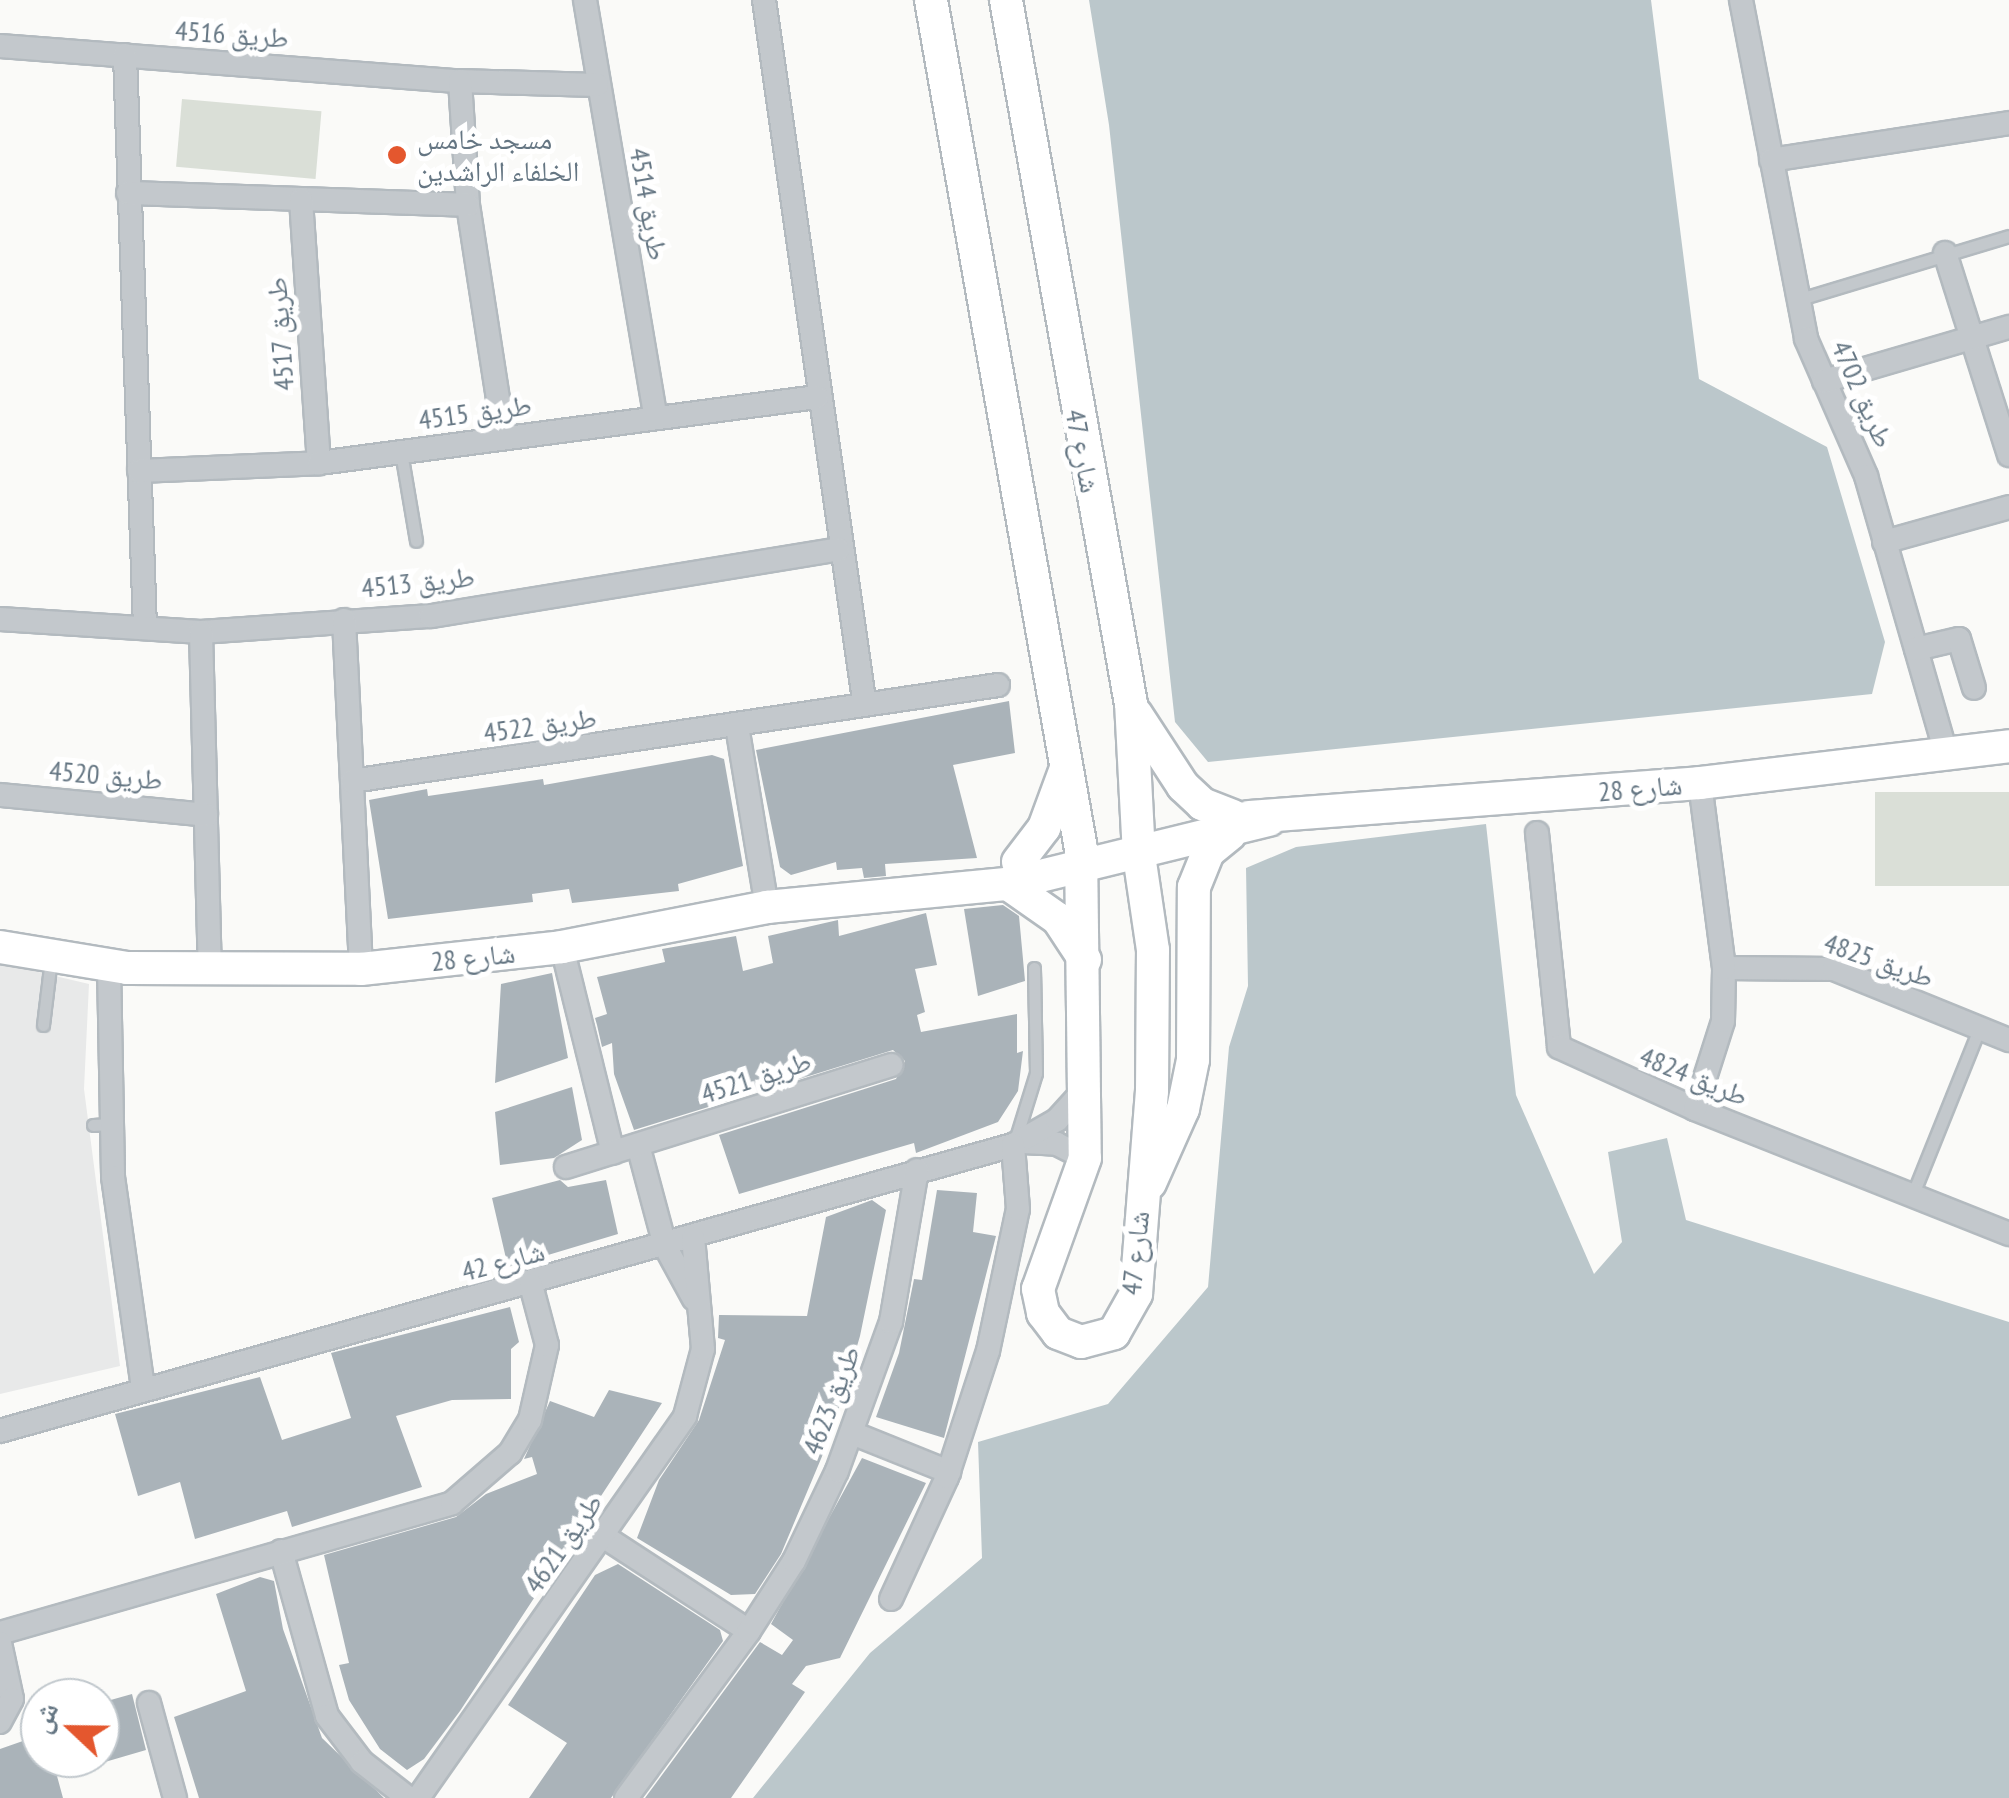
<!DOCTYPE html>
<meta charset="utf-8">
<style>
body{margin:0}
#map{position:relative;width:2009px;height:1798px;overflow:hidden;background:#fafaf8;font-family:"PT Sans Narrow","Noto Naskh Arabic",sans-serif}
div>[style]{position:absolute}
.built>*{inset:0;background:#e8e9e9}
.green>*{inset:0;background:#dadfd7;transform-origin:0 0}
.water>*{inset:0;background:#bbc7cb}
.building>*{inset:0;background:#aab3b9}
.roads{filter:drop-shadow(2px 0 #b3babf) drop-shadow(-2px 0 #b3babf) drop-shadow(0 2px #b3babf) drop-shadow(0 -2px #b3babf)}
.lane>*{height:11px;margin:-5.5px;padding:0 5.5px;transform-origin:5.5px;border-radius:5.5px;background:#c3c8cc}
.street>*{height:22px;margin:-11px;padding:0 11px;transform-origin:11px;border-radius:11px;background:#c3c8cc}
.secondary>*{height:32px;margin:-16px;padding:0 16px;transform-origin:16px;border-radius:16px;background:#fff}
.dots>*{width:28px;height:28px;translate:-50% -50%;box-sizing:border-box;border:5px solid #fff;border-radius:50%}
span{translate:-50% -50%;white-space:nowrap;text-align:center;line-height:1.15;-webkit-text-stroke:10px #fff;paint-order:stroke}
.street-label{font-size:28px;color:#657683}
.poi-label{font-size:28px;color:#657683}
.left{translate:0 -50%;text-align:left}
.north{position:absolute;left:20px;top:1678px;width:100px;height:100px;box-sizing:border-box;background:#fff;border:2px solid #c1c8cd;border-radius:50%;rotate:292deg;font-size:28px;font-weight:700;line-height:40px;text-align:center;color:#657683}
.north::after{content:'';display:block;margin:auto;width:35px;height:45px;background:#e4572e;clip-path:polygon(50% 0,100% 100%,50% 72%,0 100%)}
</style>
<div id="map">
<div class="built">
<div style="clip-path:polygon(0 963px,89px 984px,84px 1089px,120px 1366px,0 1394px)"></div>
</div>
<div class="green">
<div style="left:182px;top:99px;width:140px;height:68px;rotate:5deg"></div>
<div style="left:2009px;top:792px;width:94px;height:134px;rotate:90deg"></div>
</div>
<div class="water">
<div style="clip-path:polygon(1089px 0,1651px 0,1699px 379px,1827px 447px,1885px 642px,1872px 694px,1208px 762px,1175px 722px,1109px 125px)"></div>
<div style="clip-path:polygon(1486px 824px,1516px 1095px,1594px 1274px,1622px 1242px,1608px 1152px,1667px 1138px,1686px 1220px,2009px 1322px,2009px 1798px,753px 1798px,870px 1653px,982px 1558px,978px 1442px,1108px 1404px,1208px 1287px,1229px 1047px,1248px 986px,1246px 868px,1296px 847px)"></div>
</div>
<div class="building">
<div style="clip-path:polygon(1009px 701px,1015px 753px,953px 765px,977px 858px,885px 864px,886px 876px,864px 878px,862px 868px,837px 870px,836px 862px,791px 875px,780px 867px,756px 750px)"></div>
<div style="clip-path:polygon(712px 755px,724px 759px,743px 866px,678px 884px,679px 891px,572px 903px,569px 889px,532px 894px,533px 902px,388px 919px,369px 800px,427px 789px,428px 796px,543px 779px,544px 785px)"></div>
<div style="clip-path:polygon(1003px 905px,1019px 916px,1025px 981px,978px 996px,964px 909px)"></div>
<div style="clip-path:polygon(926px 913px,937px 965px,915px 969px,925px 1012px,917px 1015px,921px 1032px,1017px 1014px,1017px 1053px,1023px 1051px,1018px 1091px,998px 1122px,916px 1153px,914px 1143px,739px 1194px,719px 1135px,896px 1079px,905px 1061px,893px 1050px,634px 1130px,614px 1074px,612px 1043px,602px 1047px,597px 1025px,595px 1018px,607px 1014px,597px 977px,665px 962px,662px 949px,736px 936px,743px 971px,773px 963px,768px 936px,838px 920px,839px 936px)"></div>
<div style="clip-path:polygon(552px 973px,568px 1058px,495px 1083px,501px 984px)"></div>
<div style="clip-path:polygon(572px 1087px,582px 1140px,554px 1158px,500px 1165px,495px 1112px)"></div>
<div style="clip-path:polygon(560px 1180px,568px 1187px,606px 1180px,618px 1234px,508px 1267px,492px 1198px)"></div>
<div style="clip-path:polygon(937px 1190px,977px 1193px,973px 1232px,996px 1236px,944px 1438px,876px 1417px,899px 1353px,914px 1279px,922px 1280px)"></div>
<div style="clip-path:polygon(872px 1200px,886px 1210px,860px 1336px,831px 1435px,781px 1554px,755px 1594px,731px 1595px,637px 1538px,659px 1480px,699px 1420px,725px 1340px,718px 1338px,719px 1315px,807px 1316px,826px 1217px)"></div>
<div style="clip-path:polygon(510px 1307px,519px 1342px,511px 1349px,511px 1399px,452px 1400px,396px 1416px,422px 1487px,292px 1527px,287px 1511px,195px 1539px,180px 1482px,138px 1496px,115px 1414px,260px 1377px,282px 1440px,351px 1418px,331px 1353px)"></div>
<div style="clip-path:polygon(609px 1390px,662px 1403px,460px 1711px,424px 1759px,407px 1770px,380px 1749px,349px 1700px,339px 1665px,349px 1663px,324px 1555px,456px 1517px,486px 1494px,537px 1474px,532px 1457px,524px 1459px,550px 1401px,594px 1417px)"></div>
<div style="clip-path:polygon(862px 1458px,926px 1483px,840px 1658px,806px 1666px,792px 1684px,805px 1692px,731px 1798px,645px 1798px,760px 1642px,782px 1655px,793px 1640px,771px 1624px)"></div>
<div style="clip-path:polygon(618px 1564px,720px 1630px,723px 1641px,611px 1798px,529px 1798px,567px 1743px,508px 1705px,595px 1575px)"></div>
<div style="clip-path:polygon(260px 1577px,274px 1581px,283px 1629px,322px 1738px,384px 1798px,199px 1798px,174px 1717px,246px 1691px,216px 1594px)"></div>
<div style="clip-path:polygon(132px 1694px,146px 1750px,57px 1776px,63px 1798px,0 1798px,0 1749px,40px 1735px,40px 1758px,100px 1758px,100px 1703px)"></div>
</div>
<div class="roads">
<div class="lane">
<div style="left:1797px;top:300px;width:221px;rotate:-16.8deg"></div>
<div style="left:401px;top:452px;width:90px;rotate:80.4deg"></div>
<div style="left:43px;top:1025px;width:66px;rotate:-83.1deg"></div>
<div style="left:93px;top:1125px;width:17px;rotate:-3deg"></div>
<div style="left:1015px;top:1141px;width:71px;rotate:-72.8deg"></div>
<div style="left:1036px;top:1073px;width:105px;rotate:-91.1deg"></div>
<div style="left:1912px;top:1196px;width:180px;rotate:-68.1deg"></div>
</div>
<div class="street">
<div style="left:585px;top:0;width:424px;rotate:80.4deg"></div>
<div style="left:764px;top:0;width:707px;rotate:81.87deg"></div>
<div style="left:1741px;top:0;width:345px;rotate:79.1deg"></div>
<div style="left:1806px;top:339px;width:150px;rotate:66.3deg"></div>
<div style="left:1866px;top:476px;width:289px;rotate:73.9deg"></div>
<div style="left:0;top:46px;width:461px;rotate:4.4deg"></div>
<div style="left:460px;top:81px;width:137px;rotate:1.7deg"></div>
<div style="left:125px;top:55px;width:572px;rotate:88deg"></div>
<div style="left:460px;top:81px;width:124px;rotate:86.3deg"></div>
<div style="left:468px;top:205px;width:235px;rotate:81.2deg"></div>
<div style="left:1771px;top:160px;width:241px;rotate:-8.8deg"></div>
<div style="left:128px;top:193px;width:340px;rotate:2deg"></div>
<div style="left:301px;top:200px;width:264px;rotate:86.1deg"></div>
<div style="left:1945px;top:253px;width:212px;rotate:72.4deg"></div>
<div style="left:1824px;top:381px;width:193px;rotate:-16.3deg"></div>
<div style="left:139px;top:471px;width:180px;rotate:-2.5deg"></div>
<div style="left:319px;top:463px;width:502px;rotate:-7.55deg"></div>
<div style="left:1884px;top:542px;width:130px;rotate:-15.6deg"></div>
<div style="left:0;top:619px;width:201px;rotate:3.7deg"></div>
<div style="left:201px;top:632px;width:231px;rotate:-4deg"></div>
<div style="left:431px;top:616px;width:412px;rotate:-9.3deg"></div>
<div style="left:344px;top:620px;width:349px;rotate:87.2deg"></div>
<div style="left:201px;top:632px;width:339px;rotate:88.5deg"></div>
<div style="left:1916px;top:649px;width:44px;rotate:-13.1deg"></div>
<div style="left:1959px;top:639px;width:51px;rotate:73deg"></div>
<div style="left:737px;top:726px;width:183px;rotate:80.6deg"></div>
<div style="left:352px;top:781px;width:653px;rotate:-8.45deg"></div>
<div style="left:0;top:795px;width:207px;rotate:5.5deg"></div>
<div style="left:1537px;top:833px;width:215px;rotate:84.1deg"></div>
<div style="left:1559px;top:1047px;width:149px;rotate:24.5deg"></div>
<div style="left:1695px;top:1109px;width:338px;rotate:21.7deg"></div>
<div style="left:562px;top:947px;width:212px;rotate:76.1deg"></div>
<div style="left:109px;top:966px;width:211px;rotate:88.9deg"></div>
<div style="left:113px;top:1177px;width:214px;rotate:81.9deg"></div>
<div style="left:1724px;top:968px;width:110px;rotate:0.5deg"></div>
<div style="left:1834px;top:969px;width:189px;rotate:22.1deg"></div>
<div style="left:1695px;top:1109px;width:92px;rotate:-72.3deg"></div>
<div style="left:1723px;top:1021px;width:53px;rotate:-88.9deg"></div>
<div style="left:1724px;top:968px;width:187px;rotate:-97.4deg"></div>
<div style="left:1023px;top:1142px;width:34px;rotate:3deg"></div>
<div style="left:1057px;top:1144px;width:31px;rotate:27deg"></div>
<div style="left:638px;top:1145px;width:105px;rotate:75deg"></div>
<div style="left:665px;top:1246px;width:60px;rotate:61.3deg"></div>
<div style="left:566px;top:1167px;width:341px;rotate:-17.4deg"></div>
<div style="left:0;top:1431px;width:1053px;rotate:-15.77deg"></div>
<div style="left:1013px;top:1145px;width:51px;rotate:-29.6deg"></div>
<div style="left:1057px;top:1120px;width:43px;rotate:-47.8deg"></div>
<div style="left:852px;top:1433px;width:105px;rotate:21.9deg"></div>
<div style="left:603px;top:1536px;width:174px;rotate:33.1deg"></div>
<div style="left:281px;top:1551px;width:171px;rotate:74.4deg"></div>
<div style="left:327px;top:1716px;width:58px;rotate:52.7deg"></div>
<div style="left:362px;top:1762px;width:58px;rotate:38deg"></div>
<div style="left:891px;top:1599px;width:134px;rotate:-65.3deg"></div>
<div style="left:947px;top:1477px;width:133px;rotate:-72deg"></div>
<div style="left:988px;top:1351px;width:145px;rotate:-78.1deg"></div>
<div style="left:1018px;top:1209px;width:64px;rotate:-94.5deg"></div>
<div style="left:0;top:1633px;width:470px;rotate:-16deg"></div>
<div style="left:452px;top:1503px;width:77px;rotate:-40.8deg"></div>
<div style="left:510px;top:1453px;width:39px;rotate:-59deg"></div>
<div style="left:530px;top:1420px;width:77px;rotate:-77.2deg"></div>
<div style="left:547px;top:1345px;width:62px;rotate:-104.9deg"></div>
<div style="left:0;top:1643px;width:57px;rotate:77.9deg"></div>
<div style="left:12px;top:1699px;width:26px;rotate:118deg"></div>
<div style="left:149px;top:1703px;width:98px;rotate:74.7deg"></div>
<div style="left:418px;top:1798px;width:466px;rotate:-55deg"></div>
<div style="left:685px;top:1416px;width:69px;rotate:-75deg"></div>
<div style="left:703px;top:1349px;width:111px;rotate:-95.1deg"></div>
<div style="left:626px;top:1798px;width:207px;rotate:-53.6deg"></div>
<div style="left:749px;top:1631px;width:83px;rotate:-57.3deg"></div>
<div style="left:794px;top:1561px;width:100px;rotate:-64.5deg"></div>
<div style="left:837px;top:1471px;width:158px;rotate:-70.1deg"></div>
<div style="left:891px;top:1322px;width:154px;rotate:-80.3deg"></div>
</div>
<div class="secondary">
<div style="left:931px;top:0;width:862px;rotate:79.98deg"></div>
<div style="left:1081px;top:849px;width:309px;rotate:89.3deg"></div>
<div style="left:1085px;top:1158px;width:139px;rotate:109.7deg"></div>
<div style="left:1038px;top:1289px;width:25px;rotate:78deg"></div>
<div style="left:1043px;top:1313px;width:25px;rotate:53deg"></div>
<div style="left:1058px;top:1333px;width:25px;rotate:21deg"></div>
<div style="left:1081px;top:1342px;width:34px;rotate:-15deg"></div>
<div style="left:1114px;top:1333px;width:45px;rotate:-60.6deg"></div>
<div style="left:1136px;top:1294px;width:204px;rotate:-85.5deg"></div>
<div style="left:1152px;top:1091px;width:141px;rotate:-89.6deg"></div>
<div style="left:1153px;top:950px;width:96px;rotate:-98.4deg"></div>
<div style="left:1139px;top:855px;width:151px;rotate:-93deg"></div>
<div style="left:1131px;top:704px;width:715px;rotate:-100.07deg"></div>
<div style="left:1136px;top:714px;width:86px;rotate:56.9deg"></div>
<div style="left:1183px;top:786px;width:26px;rotate:43deg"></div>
<div style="left:1202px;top:804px;width:33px;rotate:21deg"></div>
<div style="left:1249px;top:817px;width:452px;rotate:-4.3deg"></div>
<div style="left:1700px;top:783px;width:311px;rotate:-6.8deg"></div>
<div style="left:1018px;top:862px;width:43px;rotate:-52.6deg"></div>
<div style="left:1044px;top:828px;width:61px;rotate:-69.8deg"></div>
<div style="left:1008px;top:884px;width:61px;rotate:35deg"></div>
<div style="left:1058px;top:919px;width:49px;rotate:56.6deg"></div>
<div style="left:0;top:947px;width:129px;rotate:9.4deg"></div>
<div style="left:127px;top:968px;width:234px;rotate:0.2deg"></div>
<div style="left:361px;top:969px;width:202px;rotate:-6.2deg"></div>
<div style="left:562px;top:947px;width:209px;rotate:-11deg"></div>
<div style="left:767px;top:907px;width:242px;rotate:-5.5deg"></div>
<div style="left:1008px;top:884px;width:269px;rotate:-13.8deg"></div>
<div style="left:1150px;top:1183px;width:81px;rotate:-66deg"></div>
<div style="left:1183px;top:1109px;width:50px;rotate:-78.5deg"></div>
<div style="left:1193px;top:1060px;width:173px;rotate:-89.7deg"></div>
<div style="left:1194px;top:887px;width:38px;rotate:-68deg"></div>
<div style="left:1208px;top:852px;width:28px;rotate:-39deg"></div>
</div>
</div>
<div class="dots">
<div style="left:397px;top:155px;background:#e4572e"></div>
</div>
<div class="street-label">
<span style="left:232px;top:34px;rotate:4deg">طريق 4516</span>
<span style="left:649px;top:204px;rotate:80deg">طريق 4514</span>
<span style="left:280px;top:334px;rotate:-94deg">طريق 4517</span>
<span style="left:1863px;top:394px;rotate:66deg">طريق 4702</span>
<span style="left:475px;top:412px;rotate:-8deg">طريق 4515</span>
<span style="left:1083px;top:451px;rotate:79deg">شارع 47</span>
<span style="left:418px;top:582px;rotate:-6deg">طريق 4513</span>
<span style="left:540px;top:725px;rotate:-8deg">طريق 4522</span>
<span style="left:106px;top:775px;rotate:5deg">طريق 4520</span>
<span style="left:1640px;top:788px;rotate:-5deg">شارع 28</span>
<span style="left:473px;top:957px;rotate:-6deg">شارع 28</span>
<span style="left:1879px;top:960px;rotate:19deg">طريق 4825</span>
<span style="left:1694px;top:1076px;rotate:22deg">طريق 4824</span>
<span style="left:756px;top:1077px;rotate:-18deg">طريق 4521</span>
<span style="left:1135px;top:1253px;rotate:-84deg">شارع 47</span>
<span style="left:503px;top:1261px;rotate:-15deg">شارع 42</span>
<span style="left:831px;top:1400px;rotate:-69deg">طريق 4623</span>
<span style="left:563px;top:1543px;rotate:-55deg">طريق 4621</span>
</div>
<div class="poi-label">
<span class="left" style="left:417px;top:155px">مسجد خامس<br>الخلفاء الراشدين</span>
</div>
<div class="north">ش</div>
</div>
